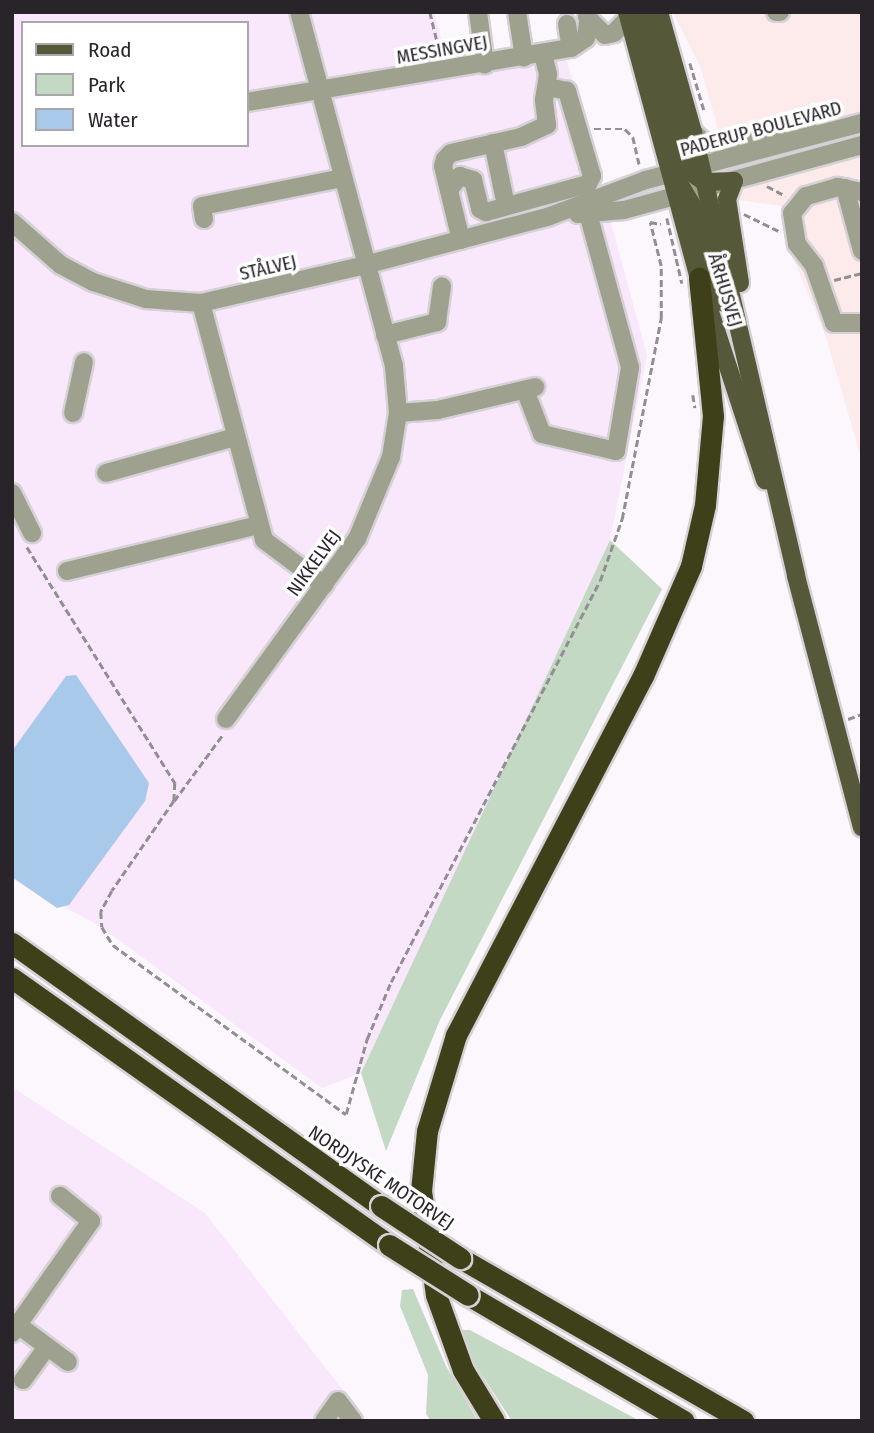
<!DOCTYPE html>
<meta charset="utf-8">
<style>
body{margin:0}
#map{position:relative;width:874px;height:1433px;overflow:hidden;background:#fcf7fd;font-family:"Fira Sans Condensed",sans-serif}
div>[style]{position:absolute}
.commercial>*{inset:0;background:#fcebea}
.built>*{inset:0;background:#f9e7fc}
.green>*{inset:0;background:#c3d9c4}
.water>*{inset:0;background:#a9c9ea}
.path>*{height:2.5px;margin-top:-1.25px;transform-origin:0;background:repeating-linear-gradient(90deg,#928e93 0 7px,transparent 0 10.5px)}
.roads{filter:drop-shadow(2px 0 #d6d1d7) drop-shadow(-2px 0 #d6d1d7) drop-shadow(0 2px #d6d1d7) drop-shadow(0 -2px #d6d1d7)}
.minor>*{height:18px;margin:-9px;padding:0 9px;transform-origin:9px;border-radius:9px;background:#9fa18f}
.major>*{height:18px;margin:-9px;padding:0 9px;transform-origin:9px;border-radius:9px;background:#565939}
.highway>*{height:21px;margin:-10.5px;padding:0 10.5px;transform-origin:10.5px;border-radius:10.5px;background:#3e4019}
.bridges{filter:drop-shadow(2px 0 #d6d1d7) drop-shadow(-2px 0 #d6d1d7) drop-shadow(0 2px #d6d1d7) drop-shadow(0 -2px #d6d1d7)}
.highway-bridge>*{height:21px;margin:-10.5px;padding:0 10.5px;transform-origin:10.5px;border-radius:10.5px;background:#3e4019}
span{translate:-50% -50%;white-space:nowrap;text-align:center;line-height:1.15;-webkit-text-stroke:7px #fff;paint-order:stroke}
.street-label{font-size:19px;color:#282429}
.frame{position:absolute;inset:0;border:14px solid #282429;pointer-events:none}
.legend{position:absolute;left:21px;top:21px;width:228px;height:126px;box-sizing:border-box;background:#fff;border:2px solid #a9a7a9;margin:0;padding:9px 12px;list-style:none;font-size:21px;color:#282429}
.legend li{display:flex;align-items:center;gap:14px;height:35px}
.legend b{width:35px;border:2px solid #a9a7a9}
</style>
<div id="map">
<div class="commercial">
<div style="clip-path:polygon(673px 12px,862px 12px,862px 461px,826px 337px,790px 250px,781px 206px,738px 200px,701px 69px)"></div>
</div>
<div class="built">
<div style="clip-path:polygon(evenodd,12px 12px,434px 12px,449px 68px,564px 50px,647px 355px,610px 540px,361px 1073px,322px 1088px,98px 925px,12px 879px,12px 12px,23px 23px,247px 23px,247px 145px,23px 145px,23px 23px)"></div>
<div style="clip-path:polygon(12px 1087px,205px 1213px,367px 1421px,12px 1421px)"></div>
</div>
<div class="green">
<div style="clip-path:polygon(610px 540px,662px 589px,440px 1020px,386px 1151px,361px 1073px)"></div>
<div style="clip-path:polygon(413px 1289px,446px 1366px,478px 1421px,431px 1421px,426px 1414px,428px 1375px,400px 1306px,402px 1290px)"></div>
<div style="clip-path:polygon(461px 1330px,470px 1330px,640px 1421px,512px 1421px,470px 1357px)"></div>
</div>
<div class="water">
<div style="clip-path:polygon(76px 675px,149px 783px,145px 801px,69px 905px,57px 908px,12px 877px,12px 751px,66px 676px)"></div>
</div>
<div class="path">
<div style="left:430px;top:12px;width:46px;rotate:76.3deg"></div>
<div style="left:690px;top:63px;width:49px;rotate:73.4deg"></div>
<div style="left:594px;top:129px;width:31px"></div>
<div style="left:625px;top:129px;width:11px;rotate:45deg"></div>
<div style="left:633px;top:137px;width:31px;rotate:77deg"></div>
<div style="left:767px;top:186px;width:21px;rotate:28deg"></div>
<div style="left:744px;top:214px;width:39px;rotate:26deg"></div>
<div style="left:667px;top:218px;width:67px;rotate:77deg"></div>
<div style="left:834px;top:280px;width:29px;rotate:-14deg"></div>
<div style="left:693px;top:395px;width:13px;rotate:81deg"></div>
<div style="left:27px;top:547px;width:279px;rotate:57.9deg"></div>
<div style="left:175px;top:783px;width:18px;rotate:93deg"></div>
<div style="left:174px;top:801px;width:109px;rotate:124.6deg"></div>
<div style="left:112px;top:891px;width:24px;rotate:118deg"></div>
<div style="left:101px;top:912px;width:15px;rotate:86deg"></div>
<div style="left:102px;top:927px;width:21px;rotate:59deg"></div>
<div style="left:113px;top:945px;width:288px;rotate:36deg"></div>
<div style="left:346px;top:1114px;width:78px;rotate:-74.4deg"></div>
<div style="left:367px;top:1039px;width:62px;rotate:-67.2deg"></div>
<div style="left:391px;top:982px;width:452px;rotate:-62.5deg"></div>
<div style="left:600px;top:581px;width:66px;rotate:-70.5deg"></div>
<div style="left:622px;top:519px;width:205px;rotate:-79deg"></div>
<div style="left:661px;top:318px;width:52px;rotate:-90deg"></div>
<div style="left:661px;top:266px;width:45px;rotate:-104deg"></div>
<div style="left:650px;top:222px;width:11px;rotate:10deg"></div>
<div style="left:848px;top:719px;width:15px;rotate:-20deg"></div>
<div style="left:174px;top:801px;width:84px;rotate:-53.7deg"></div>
</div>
<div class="roads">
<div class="minor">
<div style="left:478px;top:12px;width:53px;rotate:82.5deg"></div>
<div style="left:517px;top:12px;width:46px;rotate:81.2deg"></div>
<div style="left:776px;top:12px;width:4px"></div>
<div style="left:587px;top:17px;width:25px;rotate:45deg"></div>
<div style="left:605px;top:35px;width:9px;rotate:-13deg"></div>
<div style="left:614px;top:33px;width:21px;rotate:-47deg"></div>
<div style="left:567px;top:24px;width:24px;rotate:81deg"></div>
<div style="left:247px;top:102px;width:328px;rotate:-9.5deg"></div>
<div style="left:571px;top:48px;width:18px;rotate:-34deg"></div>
<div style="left:586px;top:38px;width:16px;rotate:-83deg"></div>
<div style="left:693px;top:132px;width:16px;rotate:43deg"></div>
<div style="left:705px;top:143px;width:19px;rotate:9deg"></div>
<div style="left:724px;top:146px;width:86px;rotate:-13.4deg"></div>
<div style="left:493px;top:143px;width:54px;rotate:78.3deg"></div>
<div style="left:845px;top:188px;width:65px;rotate:74.9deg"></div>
<div style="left:449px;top:190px;width:18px;rotate:-52deg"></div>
<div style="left:460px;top:176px;width:14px;rotate:17deg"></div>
<div style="left:473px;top:180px;width:30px;rotate:76deg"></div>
<div style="left:480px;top:209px;width:7px;rotate:27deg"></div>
<div style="left:486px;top:212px;width:106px;rotate:-15.4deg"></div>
<div style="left:588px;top:184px;width:9px;rotate:-63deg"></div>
<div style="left:592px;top:176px;width:89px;rotate:-106.4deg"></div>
<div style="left:567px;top:91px;width:19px;rotate:-168deg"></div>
<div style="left:862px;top:192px;width:25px;rotate:-168deg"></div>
<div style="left:838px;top:187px;width:33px;rotate:164deg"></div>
<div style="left:806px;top:196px;width:22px;rotate:129deg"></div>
<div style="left:792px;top:213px;width:31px;rotate:81deg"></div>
<div style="left:797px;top:244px;width:28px;rotate:52deg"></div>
<div style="left:814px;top:266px;width:60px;rotate:70.7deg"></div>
<div style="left:834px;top:323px;width:28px"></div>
<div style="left:578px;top:214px;width:46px;rotate:-5deg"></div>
<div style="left:624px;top:210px;width:247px;rotate:-15.3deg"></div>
<div style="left:204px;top:219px;width:13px;rotate:-99deg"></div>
<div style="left:202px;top:206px;width:143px;rotate:-11.3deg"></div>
<div style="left:12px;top:222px;width:65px;rotate:41.3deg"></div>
<div style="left:61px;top:265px;width:36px;rotate:28deg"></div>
<div style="left:93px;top:282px;width:56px;rotate:17.8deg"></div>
<div style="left:146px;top:299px;width:55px;rotate:4.2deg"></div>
<div style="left:201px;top:303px;width:168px;rotate:-13deg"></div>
<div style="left:365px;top:265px;width:191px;rotate:-14.8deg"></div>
<div style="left:550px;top:216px;width:103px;rotate:-20.6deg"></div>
<div style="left:646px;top:180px;width:223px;rotate:-14.8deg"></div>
<div style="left:461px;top:240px;width:76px;rotate:-103.7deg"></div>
<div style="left:443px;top:166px;width:7px;rotate:-74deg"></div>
<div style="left:445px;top:159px;width:8px;rotate:-45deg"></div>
<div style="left:451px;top:153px;width:72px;rotate:-12.9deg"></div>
<div style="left:521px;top:137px;width:29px;rotate:-25deg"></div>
<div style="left:547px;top:125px;width:25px;rotate:-97deg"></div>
<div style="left:544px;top:100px;width:26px;rotate:-81deg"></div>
<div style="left:548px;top:74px;width:21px;rotate:-104deg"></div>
<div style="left:201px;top:303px;width:245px;rotate:75.1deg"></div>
<div style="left:264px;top:540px;width:75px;rotate:36.9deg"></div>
<div style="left:385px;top:335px;width:54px;rotate:-14deg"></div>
<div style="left:437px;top:322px;width:36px;rotate:-82deg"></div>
<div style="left:525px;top:390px;width:47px;rotate:68.9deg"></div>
<div style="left:542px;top:434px;width:76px;rotate:12.9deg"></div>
<div style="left:616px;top:451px;width:85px;rotate:-80.5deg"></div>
<div style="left:630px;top:367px;width:160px;rotate:-105.3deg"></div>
<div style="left:73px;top:413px;width:52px;rotate:-77.8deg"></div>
<div style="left:398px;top:413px;width:40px;rotate:-4.3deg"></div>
<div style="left:438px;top:410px;width:100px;rotate:-13.3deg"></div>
<div style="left:106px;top:473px;width:134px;rotate:-15.6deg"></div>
<div style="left:12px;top:493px;width:45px;rotate:63.4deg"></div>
<div style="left:67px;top:571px;width:197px;rotate:-13.5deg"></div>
<div style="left:226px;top:719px;width:223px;rotate:-54deg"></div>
<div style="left:357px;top:539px;width:89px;rotate:-67.5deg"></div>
<div style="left:391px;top:457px;width:45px;rotate:-81deg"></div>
<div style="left:398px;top:413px;width:47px;rotate:-94.9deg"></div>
<div style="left:394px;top:366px;width:367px;rotate:-105deg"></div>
<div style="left:18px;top:1325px;width:62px;rotate:36.5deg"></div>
<div style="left:12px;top:1333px;width:137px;rotate:-54.8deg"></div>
<div style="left:91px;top:1221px;width:40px;rotate:-141deg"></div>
<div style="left:23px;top:1380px;width:41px;rotate:-54deg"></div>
<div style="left:324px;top:1421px;width:24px;rotate:-55deg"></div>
<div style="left:338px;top:1401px;width:25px;rotate:53deg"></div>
</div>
<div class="major">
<div style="left:627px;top:12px;width:276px;rotate:74.9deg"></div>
<div style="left:699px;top:278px;width:213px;rotate:71.9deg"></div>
<div style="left:641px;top:12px;width:165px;rotate:73.8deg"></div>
<div style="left:687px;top:170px;width:22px;rotate:34deg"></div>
<div style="left:705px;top:182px;width:29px;rotate:-2deg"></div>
<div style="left:659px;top:12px;width:125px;rotate:74.2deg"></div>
<div style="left:693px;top:132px;width:456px;rotate:76.9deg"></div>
<div style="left:796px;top:576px;width:260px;rotate:75.3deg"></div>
<div style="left:734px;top:181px;width:19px;rotate:111deg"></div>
<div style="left:727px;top:199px;width:85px;rotate:81.2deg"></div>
<div style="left:680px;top:185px;width:23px;rotate:59deg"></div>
<div style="left:692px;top:205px;width:103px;rotate:71.9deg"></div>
</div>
<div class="highway">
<div style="left:12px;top:943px;width:453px;rotate:35.5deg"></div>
<div style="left:12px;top:978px;width:462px;rotate:35.3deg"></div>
<div style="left:460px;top:1258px;width:327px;rotate:29.9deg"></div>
<div style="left:468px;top:1295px;width:250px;rotate:30.3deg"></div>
<div style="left:494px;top:1421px;width:60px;rotate:-121.3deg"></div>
<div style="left:463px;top:1370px;width:80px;rotate:-109.8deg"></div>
<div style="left:436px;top:1295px;width:105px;rotate:-98.2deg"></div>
<div style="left:421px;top:1191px;width:60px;rotate:-84.3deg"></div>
<div style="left:427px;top:1131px;width:100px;rotate:-73.2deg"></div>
<div style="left:456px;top:1035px;width:405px;rotate:-62.5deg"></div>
<div style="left:643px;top:676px;width:120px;rotate:-66.4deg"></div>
<div style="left:691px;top:566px;width:63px;rotate:-77.1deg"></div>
<div style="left:705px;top:505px;width:89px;rotate:-84.9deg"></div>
<div style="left:713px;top:416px;width:139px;rotate:-95.8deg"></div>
</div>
</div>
<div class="bridges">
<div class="highway-bridge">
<div style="left:381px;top:1206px;width:95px;rotate:33.4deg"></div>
<div style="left:389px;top:1245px;width:93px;rotate:32.3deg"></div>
</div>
</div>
<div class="street-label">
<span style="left:442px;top:50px;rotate:-10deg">MESSINGVEJ</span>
<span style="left:761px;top:129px;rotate:-15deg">PADERUP BOULEVARD</span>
<span style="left:268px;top:268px;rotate:-13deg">STÅLVEJ</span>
<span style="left:725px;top:290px;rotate:73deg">ÅRHUSVEJ</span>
<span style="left:314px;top:563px;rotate:-54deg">NIKKELVEJ</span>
<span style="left:381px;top:1178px;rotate:34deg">NORDJYSKE MOTORVEJ</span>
</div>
<div class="frame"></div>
<ul class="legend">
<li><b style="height:9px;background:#565939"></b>Road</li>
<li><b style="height:19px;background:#c3d9c4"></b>Park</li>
<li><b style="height:19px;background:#a9c9ea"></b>Water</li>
</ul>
</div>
